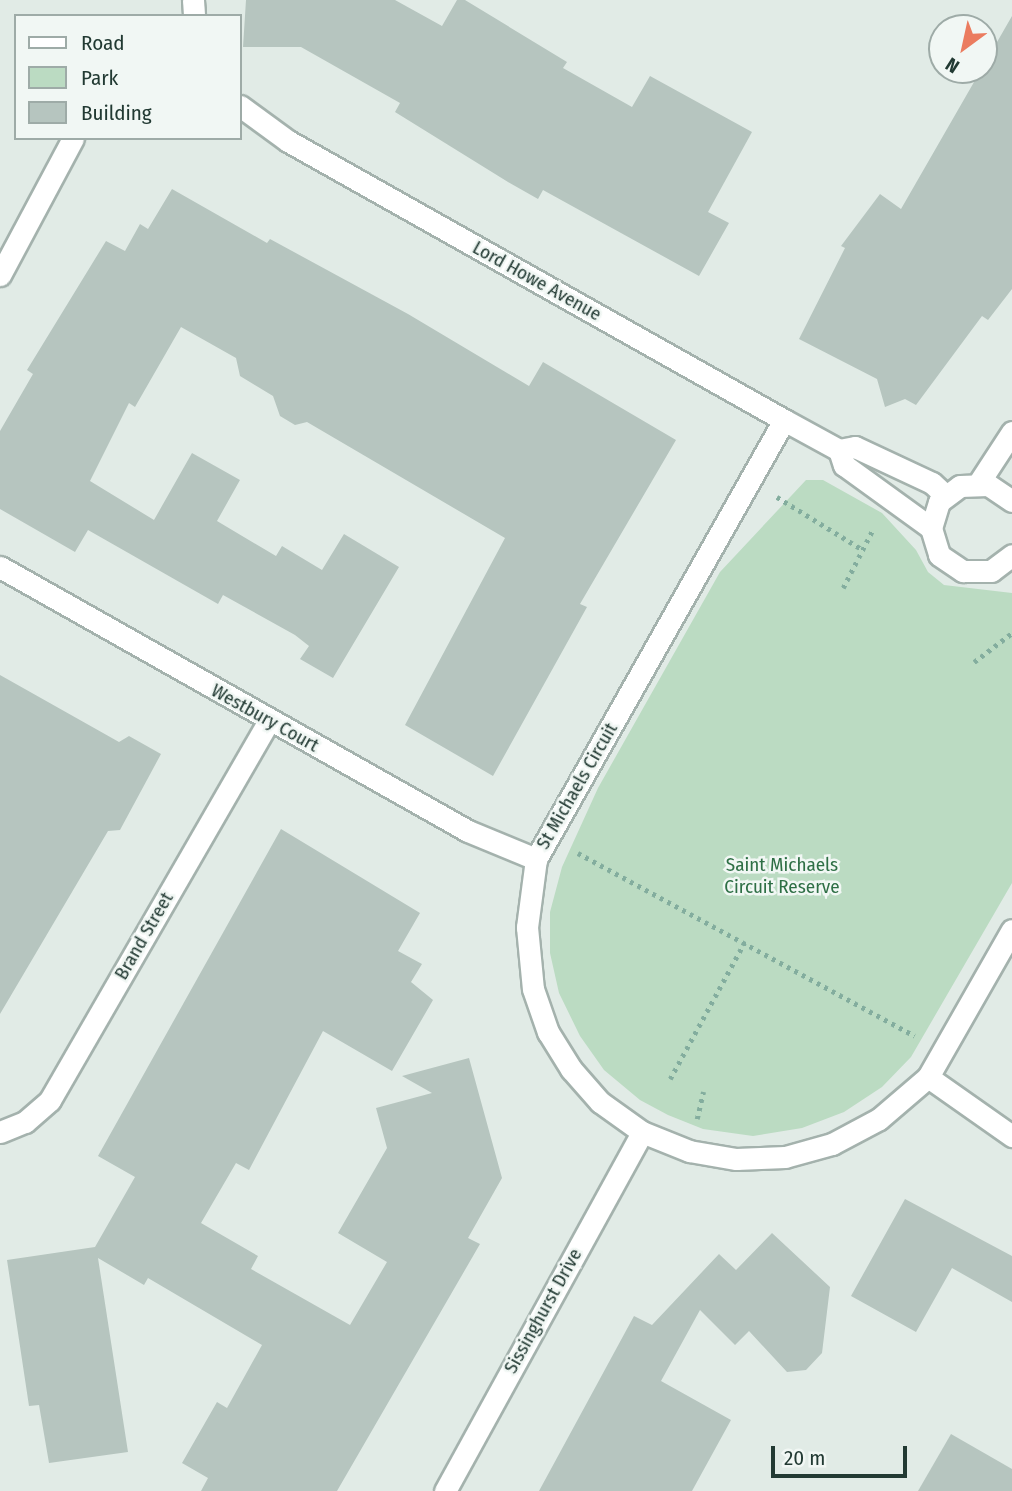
<!DOCTYPE html>
<style>
body{margin:0}
#map{position:relative;width:1012px;height:1491px;overflow:hidden;background:#e1ebe6;font-family:"Fira Sans Condensed",sans-serif}
div>[style]{position:absolute}
.green>*{inset:0;background:#bbdbc2}
.building>*{inset:0;background:#b6c5bf}
.path>*{height:4.5px;margin-top:-2.25px;transform-origin:0;background:repeating-linear-gradient(90deg,#83ad9e 0 3.5px,transparent 0 8.5px)}
.roads{filter:drop-shadow(2px 0 #a4b2ad) drop-shadow(-2px 0 #a4b2ad) drop-shadow(0 2px #a4b2ad) drop-shadow(0 -2px #a4b2ad)}
.minor>*{height:21px;margin:-10.5px;padding:0 10.5px;transform-origin:10.5px;border-radius:10.5px;background:#fff}
span{translate:-50% -50%;white-space:nowrap;text-align:center;line-height:1.15;-webkit-text-stroke:5px #f1f7f4;paint-order:stroke}
.street-label{font-size:19px;color:#223a33}
.park-label{font-size:19px;color:#2e6f45}
.legend{position:absolute;left:14px;top:14px;width:228px;height:126px;box-sizing:border-box;background:#f1f7f4;border:2px solid #9eaba7;margin:0;padding:9px 12px;list-style:none;font-size:21px;color:#223a33}
.legend li{display:flex;align-items:center;gap:14px;height:35px}
.legend b{width:35px;border:2px solid #9eaba7}
.north{position:absolute;left:928px;top:14px;width:70px;height:70px;box-sizing:border-box;background:#f1f7f4;border:2px solid #9eaba7;border-radius:50%;rotate:213deg;font-size:19px;font-weight:700;line-height:28px;text-align:center;color:#223a33}
.north::after{content:'';display:block;margin:auto;width:24px;height:32px;background:#eb7c5f;clip-path:polygon(50% 0,100% 100%,50% 72%,0 100%)}
.scale{position:absolute;left:771px;top:1446px;width:136px;height:32px;box-sizing:border-box;border:4px solid #223a33;border-top:0;padding-left:9px;font-size:21px;line-height:24px;white-space:nowrap;color:#223a33;-webkit-text-stroke:5px #f1f7f4;paint-order:stroke}
</style>
<div id="map">
<div class="green">
<div style="clip-path:polygon(806px 480px,823px 480px,882px 513px,916px 550px,928px 572px,944px 585px,1012px 593px,1012px 883px,911px 1057px,882px 1087px,844px 1112px,802px 1128px,753px 1136px,703px 1129px,668px 1115px,640px 1100px,604px 1070px,580px 1036px,559px 993px,550px 953px,550px 912px,562px 867px,598px 788px,720px 572px)"></div>
</div>
<div class="building">
<div style="clip-path:polygon(246px 0,395px 0,442px 26px,457px 0,465px 0,567px 62px,563px 68px,632px 107px,650px 76px,752px 132px,708px 212px,729px 223px,699px 276px,543px 190px,538px 199px,508px 182px,395px 112px,400px 103px,301px 47px,243px 47px)"></div>
<div style="clip-path:polygon(1012px 16px,1012px 289px,988px 320px,982px 316px,916px 405px,905px 399px,885px 407px,877px 379px,799px 339px,845px 248px,841px 246px,880px 194px,901px 209px)"></div>
<div style="clip-path:polygon(172px 189px,267px 243px,270px 239px,408px 314px,529px 386px,543px 362px,676px 440px,580px 604px,587px 607px,493px 776px,405px 725px,505px 538px,307px 422px,295px 425px,280px 416px,273px 396px,240px 376px,236px 358px,181px 327px,135px 407px,129px 403px,90px 481px,154px 520px,192px 453px,240px 480px,217px 521px,276px 556px,282px 546px,322px 570px,344px 534px,399px 567px,333px 678px,300px 659px,309px 646px,295px 635px,223px 595px,218px 604px,88px 530px,75px 552px,0 509px,0 431px,33px 374px,27px 370px,106px 241px,125px 251px,140px 224px,148px 229px)"></div>
<div style="clip-path:polygon(0 675px,119px 742px,129px 736px,161px 754px,120px 830px,108px 831px,0 1014px)"></div>
<div style="clip-path:polygon(281px 829px,420px 913px,398px 951px,422px 964px,411px 982px,433px 1000px,392px 1071px,323px 1031px,249px 1170px,236px 1163px,201px 1223px,258px 1256px,251px 1269px,350px 1325px,387px 1262px,338px 1233px,387px 1148px,376px 1108px,432px 1093px,402px 1076px,469px 1058px,502px 1178px,468px 1238px,480px 1244px,337px 1491px,201px 1491px,208px 1478px,182px 1463px,217px 1402px,227px 1408px,262px 1345px,148px 1278px,144px 1285px,98px 1258px,128px 1452px,49px 1463px,39px 1405px,29px 1406px,7px 1260px,95px 1247px,135px 1177px,98px 1156px)"></div>
<div style="clip-path:polygon(905px 1199px,1012px 1256px,1012px 1302px,952px 1268px,916px 1332px,851px 1296px)"></div>
<div style="clip-path:polygon(772px 1233px,830px 1287px,822px 1353px,806px 1370px,787px 1372px,749px 1331px,735px 1345px,700px 1310px,661px 1381px,731px 1420px,692px 1491px,539px 1491px,634px 1316px,652px 1325px,719px 1254px,736px 1270px)"></div>
<div style="clip-path:polygon(951px 1434px,1012px 1469px,1012px 1491px,918px 1491px)"></div>
</div>
<div class="path">
<div style="left:777px;top:497px;width:101px;rotate:31.6deg"></div>
<div style="left:843px;top:588px;width:66px;rotate:-63deg"></div>
<div style="left:974px;top:662px;width:48px;rotate:-37.3deg"></div>
<div style="left:578px;top:853px;width:383px;rotate:28.5deg"></div>
<div style="left:670px;top:1079px;width:155px;rotate:-61.4deg"></div>
<div style="left:697px;top:1119px;width:28px;rotate:-77deg"></div>
</div>
<div class="roads">
<div class="minor">
<div style="left:193px;top:0;width:16px;rotate:86deg"></div>
<div style="left:240px;top:106px;width:59px;rotate:36.1deg"></div>
<div style="left:288px;top:141px;width:569px;rotate:29.36deg"></div>
<div style="left:784px;top:420px;width:63px;rotate:28.6deg"></div>
<div style="left:839px;top:450px;width:16px;rotate:-11deg"></div>
<div style="left:855px;top:447px;width:85px;rotate:25.1deg"></div>
<div style="left:932px;top:483px;width:18px;rotate:43deg"></div>
<div style="left:0;top:275px;width:155px;rotate:-61.9deg"></div>
<div style="left:784px;top:420px;width:504px;rotate:119.46deg"></div>
<div style="left:536px;top:859px;width:69px;rotate:97.5deg"></div>
<div style="left:527px;top:927px;width:62px;rotate:84.5deg"></div>
<div style="left:533px;top:989px;width:46px;rotate:70.8deg"></div>
<div style="left:548px;top:1032px;width:44px;rotate:58.1deg"></div>
<div style="left:571px;top:1069px;width:44px;rotate:48.7deg"></div>
<div style="left:600px;top:1102px;width:52px;rotate:35.5deg"></div>
<div style="left:642px;top:1132px;width:51px;rotate:22deg"></div>
<div style="left:689px;top:1151px;width:48px;rotate:9.7deg"></div>
<div style="left:736px;top:1159px;width:49px;rotate:-2.3deg"></div>
<div style="left:785px;top:1157px;width:49px;rotate:-15.5deg"></div>
<div style="left:832px;top:1144px;width:53px;rotate:-28deg"></div>
<div style="left:879px;top:1119px;width:65px;rotate:-40.6deg"></div>
<div style="left:928px;top:1077px;width:169px;rotate:-60.3deg"></div>
<div style="left:839px;top:450px;width:16px;rotate:72deg"></div>
<div style="left:844px;top:465px;width:107px;rotate:35.9deg"></div>
<div style="left:978px;top:484px;width:62px;rotate:-56.8deg"></div>
<div style="left:1012px;top:501px;width:29px;rotate:-146deg"></div>
<div style="left:988px;top:485px;width:28px;rotate:178deg"></div>
<div style="left:960px;top:486px;width:26px;rotate:143deg"></div>
<div style="left:939px;top:502px;width:27px;rotate:107deg"></div>
<div style="left:931px;top:528px;width:28px;rotate:73deg"></div>
<div style="left:939px;top:555px;width:29px;rotate:34deg"></div>
<div style="left:963px;top:571px;width:28px"></div>
<div style="left:991px;top:571px;width:26px;rotate:-37deg"></div>
<div style="left:0;top:567px;width:537px;rotate:29.43deg"></div>
<div style="left:468px;top:831px;width:74px;rotate:22.4deg"></div>
<div style="left:928px;top:1077px;width:103px;rotate:35.1deg"></div>
<div style="left:0;top:1132px;width:27px;rotate:-22deg"></div>
<div style="left:25px;top:1122px;width:33px;rotate:-41deg"></div>
<div style="left:50px;top:1100px;width:438px;rotate:-60deg"></div>
<div style="left:445px;top:1491px;width:409px;rotate:-61.2deg"></div>
</div>
</div>
<div class="street-label">
<span style="left:537px;top:281px;rotate:29deg">Lord Howe Avenue</span>
<span style="left:265px;top:718px;rotate:29deg">Westbury Court</span>
<span style="left:577px;top:786px;rotate:-60deg">St Michaels Circuit</span>
<span style="left:144px;top:936px;rotate:-60deg">Brand Street</span>
<span style="left:543px;top:1311px;rotate:-61deg">Sissinghurst Drive</span>
</div>
<div class="park-label">
<span style="left:782px;top:876px">Saint Michaels<br>Circuit Reserve</span>
</div>
<ul class="legend">
<li><b style="height:9px;background:#fff"></b>Road</li>
<li><b style="height:19px;background:#bbdbc2"></b>Park</li>
<li><b style="height:19px;background:#b6c5bf"></b>Building</li>
</ul>
<div class="north">N</div>
<div class="scale">20 m</div>
</div>
